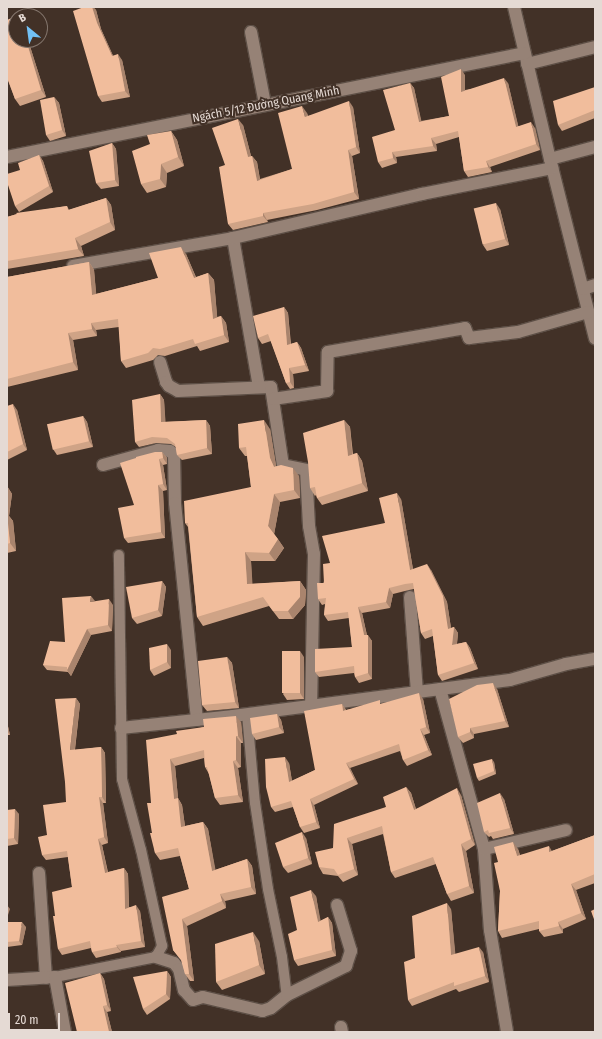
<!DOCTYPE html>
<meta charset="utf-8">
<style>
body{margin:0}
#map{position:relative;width:602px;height:1039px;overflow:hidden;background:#423127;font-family:"Fira Sans Condensed",sans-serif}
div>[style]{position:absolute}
.roads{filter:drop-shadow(1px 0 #5d4f46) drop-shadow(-1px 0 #5d4f46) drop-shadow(0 1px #5d4f46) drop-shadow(0 -1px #5d4f46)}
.lane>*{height:10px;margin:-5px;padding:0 5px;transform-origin:5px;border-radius:5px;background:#968276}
.street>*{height:12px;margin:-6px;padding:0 6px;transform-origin:6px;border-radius:6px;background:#968276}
.wall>*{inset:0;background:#cfa386}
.shaded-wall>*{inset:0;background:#a9846d}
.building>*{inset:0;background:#f1bd9c;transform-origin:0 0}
span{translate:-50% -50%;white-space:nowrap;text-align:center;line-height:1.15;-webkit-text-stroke:4px #423127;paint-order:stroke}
.street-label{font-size:12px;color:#e5dad4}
.frame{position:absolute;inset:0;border:8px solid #e5dad4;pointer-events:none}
.north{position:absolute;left:8px;top:8px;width:40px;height:40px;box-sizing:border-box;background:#423127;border:1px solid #83756c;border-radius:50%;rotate:331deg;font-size:11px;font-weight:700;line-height:16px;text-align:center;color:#e5dad4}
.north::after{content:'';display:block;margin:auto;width:14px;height:18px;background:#72c1f5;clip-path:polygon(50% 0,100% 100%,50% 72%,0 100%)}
.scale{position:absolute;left:8px;top:1013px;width:52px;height:18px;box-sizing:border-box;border:2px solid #e5dad4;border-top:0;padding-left:5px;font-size:12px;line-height:14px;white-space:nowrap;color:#e5dad4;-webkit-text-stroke:3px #423127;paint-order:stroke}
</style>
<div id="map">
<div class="roads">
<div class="lane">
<div style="left:247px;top:714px;width:89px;rotate:84.9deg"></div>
<div style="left:255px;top:803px;width:87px;rotate:81.4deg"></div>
<div style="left:268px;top:889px;width:69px;rotate:78.4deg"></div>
<div style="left:282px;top:957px;width:38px;rotate:83deg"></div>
<div style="left:55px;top:977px;width:103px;rotate:-11.2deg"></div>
<div style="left:156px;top:957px;width:13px;rotate:-61deg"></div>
<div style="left:162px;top:946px;width:98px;rotate:-102.3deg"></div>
<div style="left:141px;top:850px;width:73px;rotate:-105deg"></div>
<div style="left:122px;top:779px;width:224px;rotate:-90.8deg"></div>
</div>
<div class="street">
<div style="left:514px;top:7px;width:156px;rotate:76.7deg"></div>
<div style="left:550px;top:159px;width:185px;rotate:75.9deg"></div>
<div style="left:251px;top:32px;width:73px;rotate:79deg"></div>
<div style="left:527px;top:64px;width:70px;rotate:-14deg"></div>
<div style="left:7px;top:157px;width:528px;rotate:-11.35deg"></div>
<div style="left:550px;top:159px;width:47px;rotate:-14.9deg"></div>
<div style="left:233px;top:238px;width:151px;rotate:80.1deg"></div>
<div style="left:73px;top:266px;width:162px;rotate:-9.9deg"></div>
<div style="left:233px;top:238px;width:194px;rotate:-13.1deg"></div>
<div style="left:422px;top:194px;width:133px;rotate:-11.3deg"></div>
<div style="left:583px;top:289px;width:13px;rotate:-18deg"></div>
<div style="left:160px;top:362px;width:21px;rotate:73deg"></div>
<div style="left:166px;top:382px;width:5px;rotate:53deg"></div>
<div style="left:169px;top:386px;width:10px;rotate:29deg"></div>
<div style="left:178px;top:391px;width:93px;rotate:-2.5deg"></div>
<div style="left:271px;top:387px;width:79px;rotate:81.3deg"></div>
<div style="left:283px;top:465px;width:24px;rotate:12deg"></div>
<div style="left:306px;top:470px;width:56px;rotate:86.9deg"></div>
<div style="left:309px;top:526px;width:28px;rotate:80deg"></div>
<div style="left:314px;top:554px;width:152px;rotate:91.1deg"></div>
<div style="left:273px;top:399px;width:55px;rotate:-8.4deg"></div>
<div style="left:327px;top:391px;width:39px;rotate:-89deg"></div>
<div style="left:328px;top:352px;width:139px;rotate:-9.9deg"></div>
<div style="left:465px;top:328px;width:11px;rotate:68deg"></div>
<div style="left:469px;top:338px;width:49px;rotate:-7deg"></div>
<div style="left:518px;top:332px;width:73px;rotate:-15.9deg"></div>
<div style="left:103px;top:465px;width:57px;rotate:-15.3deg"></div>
<div style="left:158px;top:450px;width:12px;rotate:5deg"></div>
<div style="left:170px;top:451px;width:6px;rotate:45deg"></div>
<div style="left:174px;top:455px;width:48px;rotate:88.8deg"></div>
<div style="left:175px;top:503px;width:218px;rotate:84.2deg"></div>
<div style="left:410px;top:597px;width:95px;rotate:85.8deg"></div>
<div style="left:440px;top:689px;width:166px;rotate:74.6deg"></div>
<div style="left:484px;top:849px;width:81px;rotate:85.8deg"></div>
<div style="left:490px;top:930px;width:103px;rotate:80.5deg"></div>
<div style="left:121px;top:728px;width:113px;rotate:-6.1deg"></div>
<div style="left:233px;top:716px;width:279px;rotate:-7.4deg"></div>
<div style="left:510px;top:680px;width:58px;rotate:-15.9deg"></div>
<div style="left:566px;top:664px;width:29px;rotate:-10deg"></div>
<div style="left:484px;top:849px;width:84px;rotate:-13deg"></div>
<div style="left:39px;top:873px;width:105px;rotate:86.2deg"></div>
<div style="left:156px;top:957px;width:19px;rotate:18deg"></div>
<div style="left:174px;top:963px;width:8px;rotate:50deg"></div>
<div style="left:179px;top:969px;width:22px;rotate:77deg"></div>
<div style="left:184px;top:990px;width:13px;rotate:48deg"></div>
<div style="left:193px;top:1000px;width:10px;rotate:-17deg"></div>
<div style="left:203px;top:997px;width:61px;rotate:13.3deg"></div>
<div style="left:262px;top:1011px;width:9px;rotate:-18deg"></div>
<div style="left:271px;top:1008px;width:21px;rotate:-39deg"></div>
<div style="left:287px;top:995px;width:66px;rotate:-26.2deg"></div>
<div style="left:346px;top:966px;width:16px;rotate:-72deg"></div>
<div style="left:351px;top:951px;width:48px;rotate:-106.9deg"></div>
<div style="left:7px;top:980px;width:48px;rotate:-3.6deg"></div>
<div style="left:55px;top:977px;width:56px;rotate:79.7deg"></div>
<div style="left:341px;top:1027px;width:5px;rotate:79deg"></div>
</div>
</div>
<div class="wall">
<div style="clip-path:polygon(84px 7px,93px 7px,96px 10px,101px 29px,113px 56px,122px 60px,130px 97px,102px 102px,98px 96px)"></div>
<div style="clip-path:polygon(7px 20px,16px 40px,28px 40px,46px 97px,20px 106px,15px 99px,7px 78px)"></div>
<div style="clip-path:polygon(465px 75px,465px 90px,508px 83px,518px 126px,535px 128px,540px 150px,490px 167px,492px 172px,468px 177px,464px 171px,459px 137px,436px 144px,437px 151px,396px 157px,397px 163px,382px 168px,378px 162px,395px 130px,410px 83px,414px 88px,421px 121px,449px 116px)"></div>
<div style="clip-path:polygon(595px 87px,595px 118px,562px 131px,558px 125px)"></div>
<div style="clip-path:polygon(54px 97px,59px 103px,66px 136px,50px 141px,46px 135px)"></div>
<div style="clip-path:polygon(353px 107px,360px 153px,352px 156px,359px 199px,317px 210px,267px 220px,268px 222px,233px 230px,228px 224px,225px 165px,243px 125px,251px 156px,252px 156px,257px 162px,260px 179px,292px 169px,307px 113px,308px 116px)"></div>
<div style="clip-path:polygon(171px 131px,177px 140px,184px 166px,167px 173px,166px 187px,147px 193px,141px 184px,150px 144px)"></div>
<div style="clip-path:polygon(112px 143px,116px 149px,119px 186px,101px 189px,96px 183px)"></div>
<div style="clip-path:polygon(39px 155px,43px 161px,53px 192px,19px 212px,15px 206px,20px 170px)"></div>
<div style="clip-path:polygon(106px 198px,111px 205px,115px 230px,81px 246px,84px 256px,7px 269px,7px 217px,17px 214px,67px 206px,69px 210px)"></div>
<div style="clip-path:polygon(500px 209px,509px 245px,487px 251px,483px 245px)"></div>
<div style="clip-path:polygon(186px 254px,196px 277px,208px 273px,214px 280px,217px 317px,221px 316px,226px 323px,229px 342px,200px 351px,197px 346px,165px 356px,158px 355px,153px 360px,126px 368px,121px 361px,119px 327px,96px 330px,97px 336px,73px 340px,78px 370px,7px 387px,7px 277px,89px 262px,94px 270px,96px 294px,158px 278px)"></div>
<div style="clip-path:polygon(284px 307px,288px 313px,291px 344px,297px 342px,301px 348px,309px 371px,293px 374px,294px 388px,290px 389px,286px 383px,271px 341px,262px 344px,258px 338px)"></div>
<div style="clip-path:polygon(160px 394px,164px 400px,165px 422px,206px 420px,210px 426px,212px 454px,182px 460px,177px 455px,176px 447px,171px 444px,156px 443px,139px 447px,135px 442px)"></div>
<div style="clip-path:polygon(7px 406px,17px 410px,27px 450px,7px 460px)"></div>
<div style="clip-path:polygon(83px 416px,87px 422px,93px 447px,57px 455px,53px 449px)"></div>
<div style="clip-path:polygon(344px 420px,350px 427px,353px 454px,357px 453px,362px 461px,368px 491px,322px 505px,317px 498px,316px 495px,315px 496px,310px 488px)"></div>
<div style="clip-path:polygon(270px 429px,276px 466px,299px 476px,300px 498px,280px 502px,274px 534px,284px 548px,275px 561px,251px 561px,252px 584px,300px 581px,306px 590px,305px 605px,293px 619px,279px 619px,269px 606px,203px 626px,197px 617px,188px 527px,185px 523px,251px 487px,247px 456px,245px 456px,239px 448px)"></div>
<div style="clip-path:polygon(162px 452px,167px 458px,167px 464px,163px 465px,167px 490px,163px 491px,165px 538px,128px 543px,124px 538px,134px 505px)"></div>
<div style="clip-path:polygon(7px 486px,12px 494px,9px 516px,13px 521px,16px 551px,7px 553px)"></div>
<div style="clip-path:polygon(401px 499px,413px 569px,431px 570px,447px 602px,451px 628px,454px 627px,458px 633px,457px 644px,466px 642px,470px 648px,478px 669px,442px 681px,438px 675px,433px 636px,425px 639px,421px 633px,414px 589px,409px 590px,393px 594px,390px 608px,362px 613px,367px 635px,372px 641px,372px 679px,359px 683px,355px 677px,354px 673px,319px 677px,315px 672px,352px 647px,349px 618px,328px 621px,324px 615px,325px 604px,322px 605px,318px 599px,330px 563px,385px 523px)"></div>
<div style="clip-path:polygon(162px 581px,166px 587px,162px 616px,137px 624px,132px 618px)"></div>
<div style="clip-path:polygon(95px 602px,113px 605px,112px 631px,91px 635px,71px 676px,68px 672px,47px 670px,43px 665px,65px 642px)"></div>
<div style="clip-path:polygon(171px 650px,171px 668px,154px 676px,150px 670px)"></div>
<div style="clip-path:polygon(227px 657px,232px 663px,239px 708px,207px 711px,202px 705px)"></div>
<div style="clip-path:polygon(304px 657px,304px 699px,287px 700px,283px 694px)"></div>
<div style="clip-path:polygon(497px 689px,509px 727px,474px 734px,474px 738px,463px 743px,458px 737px)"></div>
<div style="clip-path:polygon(76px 698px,80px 704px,75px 750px,101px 747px,105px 753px,106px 803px,103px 803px,108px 843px,102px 845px,108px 872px,124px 868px,128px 874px,129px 907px,140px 911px,145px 947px,121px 951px,121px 952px,96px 958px,92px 952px,91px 948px,62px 955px,58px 949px,55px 916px,72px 887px,68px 857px,46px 860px,42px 855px,47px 835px,66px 802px)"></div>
<div style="clip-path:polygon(423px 699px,430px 733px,424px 735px,432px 755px,407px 766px,403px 760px,400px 751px,350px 768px,358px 784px,314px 805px,320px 828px,304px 833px,300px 827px,293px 807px,275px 812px,271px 807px,289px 763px,292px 781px,315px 770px,342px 704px,346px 710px,382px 704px)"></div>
<div style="clip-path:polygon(277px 714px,281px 720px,284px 733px,256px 740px,252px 734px)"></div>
<div style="clip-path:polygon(7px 722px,10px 735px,7px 735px)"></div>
<div style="clip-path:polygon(241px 722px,243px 743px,241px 743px,241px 767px,238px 768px,243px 802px,220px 805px,215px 798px,209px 774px,205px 767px,204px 758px,175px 766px,178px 798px,182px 805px,185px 826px,203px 822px,208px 829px,215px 870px,247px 859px,252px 866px,256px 894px,225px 901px,226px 908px,187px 926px,194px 981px,190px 981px,185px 974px,182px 961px,173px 950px,189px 889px,180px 856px,160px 860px,155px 853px,152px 833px,151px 803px,177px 734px,204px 727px)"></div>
<div style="clip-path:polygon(494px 762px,496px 774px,479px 781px,477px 778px)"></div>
<div style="clip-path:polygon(406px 787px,411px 793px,416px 809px,461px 795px,475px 845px,466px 851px,474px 893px,451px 901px,447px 894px,436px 864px,395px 878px,391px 872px,383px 834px,352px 844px,358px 875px,343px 882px,338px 876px,323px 874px,319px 867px,333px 848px,386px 807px)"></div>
<div style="clip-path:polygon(504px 799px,514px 834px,493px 839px,491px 836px,489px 837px,484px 832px)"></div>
<div style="clip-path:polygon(7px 810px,19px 814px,18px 844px,7px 846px)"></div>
<div style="clip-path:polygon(595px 835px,595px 883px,576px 890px,586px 919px,563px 929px,563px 933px,544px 937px,539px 931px,539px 929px,502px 938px,498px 931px,500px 891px,498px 862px,518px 849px,520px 855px,552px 851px)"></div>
<div style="clip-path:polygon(306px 838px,312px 864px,288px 873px,283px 867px)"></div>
<div style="clip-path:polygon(316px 896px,320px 921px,328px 917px,332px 923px,336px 956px,298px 966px,294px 960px,297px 930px)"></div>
<div style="clip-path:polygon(451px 909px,455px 954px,483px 952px,489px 982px,459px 992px,456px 989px,412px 1006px,408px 1000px,415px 958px)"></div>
<div style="clip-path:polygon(7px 922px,26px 927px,22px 945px,7px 947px)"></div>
<div style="clip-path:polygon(259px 941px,265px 974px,222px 990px,216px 982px)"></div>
<div style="clip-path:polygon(167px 971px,171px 977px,170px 999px,147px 1015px,143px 1009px)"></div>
<div style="clip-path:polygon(100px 973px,104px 979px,111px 1011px,107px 1012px,112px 1032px,77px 1032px)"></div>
</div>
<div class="shaded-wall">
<div style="clip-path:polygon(92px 7px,93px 7px,96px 10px,101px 29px,116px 62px,112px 56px,97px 23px)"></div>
<div style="clip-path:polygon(26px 40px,28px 40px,46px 97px,41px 90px)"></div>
<div style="clip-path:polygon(118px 54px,122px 60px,130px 97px,125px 91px)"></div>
<div style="clip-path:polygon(461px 69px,465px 75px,465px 97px,461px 92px)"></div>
<div style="clip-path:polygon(504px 78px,508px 83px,520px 133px,516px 127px)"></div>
<div style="clip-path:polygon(410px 83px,414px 88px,423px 128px,419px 122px)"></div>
<div style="clip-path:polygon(54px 97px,59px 103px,66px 136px,62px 130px)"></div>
<div style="clip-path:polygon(349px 101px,353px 107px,360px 153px,356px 147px)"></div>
<div style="clip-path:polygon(302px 106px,307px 113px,309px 124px,305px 117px)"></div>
<div style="clip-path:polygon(238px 119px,243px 125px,253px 164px,248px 157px)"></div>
<div style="clip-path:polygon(531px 122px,535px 128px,540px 150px,536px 144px)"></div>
<div style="clip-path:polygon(171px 131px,177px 140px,184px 166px,178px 157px)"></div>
<div style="clip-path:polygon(431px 138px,436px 144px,437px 151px,433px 146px)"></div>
<div style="clip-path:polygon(112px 143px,116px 149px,119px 186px,115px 180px)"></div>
<div style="clip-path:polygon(348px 150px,352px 156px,359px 199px,354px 192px)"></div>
<div style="clip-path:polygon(392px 152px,396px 157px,397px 163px,393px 158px)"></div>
<div style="clip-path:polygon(39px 155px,43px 161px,53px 192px,49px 186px)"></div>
<div style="clip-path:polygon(252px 156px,257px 162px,261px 187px,257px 181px)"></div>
<div style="clip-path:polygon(486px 161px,490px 167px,492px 172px,488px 167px)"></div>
<div style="clip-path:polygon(161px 164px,167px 173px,166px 187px,160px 179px)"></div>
<div style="clip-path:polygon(106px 198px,111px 205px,115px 230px,110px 222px)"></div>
<div style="clip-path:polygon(496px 203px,500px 209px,509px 245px,505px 239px)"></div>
<div style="clip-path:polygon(263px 213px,267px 220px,268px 222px,263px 216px)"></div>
<div style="clip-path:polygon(75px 238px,81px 246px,84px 256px,78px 249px)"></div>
<div style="clip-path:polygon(181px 247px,186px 254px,199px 285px,194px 278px)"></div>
<div style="clip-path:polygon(89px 262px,94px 270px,97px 302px,92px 295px)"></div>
<div style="clip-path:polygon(208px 273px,214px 280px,218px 326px,213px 319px)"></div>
<div style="clip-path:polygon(284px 307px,288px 313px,291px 351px,287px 345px)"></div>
<div style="clip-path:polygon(221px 316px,226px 323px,229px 342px,224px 335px)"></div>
<div style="clip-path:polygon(91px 323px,96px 330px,97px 336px,92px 329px)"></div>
<div style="clip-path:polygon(68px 333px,73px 340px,78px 370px,73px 362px)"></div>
<div style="clip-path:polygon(297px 342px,301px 348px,309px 371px,305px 365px)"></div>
<div style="clip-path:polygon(289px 368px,293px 374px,294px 388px,290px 382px)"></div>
<div style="clip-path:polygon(160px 394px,164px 400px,166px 428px,161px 422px)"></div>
<div style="clip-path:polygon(13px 404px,17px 410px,27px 450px,23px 444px)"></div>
<div style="clip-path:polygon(83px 416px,87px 422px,93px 447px,89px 441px)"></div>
<div style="clip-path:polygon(206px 420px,210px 426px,212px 454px,207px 448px)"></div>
<div style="clip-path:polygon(264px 420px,270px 429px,276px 466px,274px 467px,270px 458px)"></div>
<div style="clip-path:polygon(344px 420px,350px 427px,353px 463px,348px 456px)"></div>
<div style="clip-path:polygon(162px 452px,167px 458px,167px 464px,163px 458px)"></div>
<div style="clip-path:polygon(357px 453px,362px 461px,368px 491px,362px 483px)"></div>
<div style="clip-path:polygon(159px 459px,163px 465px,167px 490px,163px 484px)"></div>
<div style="clip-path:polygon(293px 468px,299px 476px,300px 498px,294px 490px)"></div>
<div style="clip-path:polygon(158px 485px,163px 491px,165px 538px,161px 532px)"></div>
<div style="clip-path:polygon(7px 486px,12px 494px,9px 516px,13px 521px,16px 551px,10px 543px,7px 520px)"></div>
<div style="clip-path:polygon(397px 493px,401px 499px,414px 576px,410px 570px)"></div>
<div style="clip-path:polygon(274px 494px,280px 502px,274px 535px,268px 526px)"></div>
<div style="clip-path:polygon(278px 539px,284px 548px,275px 561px,269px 553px)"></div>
<div style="clip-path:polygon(245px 552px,251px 561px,253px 592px,247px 584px)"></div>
<div style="clip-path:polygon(427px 564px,431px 570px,447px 602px,452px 635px,448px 629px)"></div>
<div style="clip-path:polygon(162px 581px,166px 587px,162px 616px,158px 610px)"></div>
<div style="clip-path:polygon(300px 581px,306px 590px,305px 605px,293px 619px,288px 611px)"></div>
<div style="clip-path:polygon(389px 588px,393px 594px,390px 608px,386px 602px)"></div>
<div style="clip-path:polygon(91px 596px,95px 601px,90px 602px)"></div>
<div style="clip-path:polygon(109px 599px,113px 605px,112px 631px,108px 625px)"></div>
<div style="clip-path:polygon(358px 607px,362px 613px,368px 641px,364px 635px)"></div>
<div style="clip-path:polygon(454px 627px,458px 633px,456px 651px,452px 645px)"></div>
<div style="clip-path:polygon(87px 629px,91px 635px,71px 676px,67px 670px)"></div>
<div style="clip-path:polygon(368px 635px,372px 641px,372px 679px,368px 673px)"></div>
<div style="clip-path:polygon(466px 642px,470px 648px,478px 669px,474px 663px)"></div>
<div style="clip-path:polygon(167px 644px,171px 650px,171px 668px,167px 662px)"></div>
<div style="clip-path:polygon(300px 651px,304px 657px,304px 699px,300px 693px)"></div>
<div style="clip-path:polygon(227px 657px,232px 663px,239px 708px,235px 702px)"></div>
<div style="clip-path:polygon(493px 683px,497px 689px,509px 727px,505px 721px)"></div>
<div style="clip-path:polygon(419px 693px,423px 699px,430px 733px,426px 727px)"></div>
<div style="clip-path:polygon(76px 698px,80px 704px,74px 756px,70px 750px)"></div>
<div style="clip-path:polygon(342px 704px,346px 710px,343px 711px)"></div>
<div style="clip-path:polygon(277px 714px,281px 720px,284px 733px,279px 727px)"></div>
<div style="clip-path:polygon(236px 716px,241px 722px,243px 743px,238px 736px)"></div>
<div style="clip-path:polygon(7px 722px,10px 735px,7px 731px)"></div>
<div style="clip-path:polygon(470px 728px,474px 734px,474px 738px,470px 732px)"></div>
<div style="clip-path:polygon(420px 729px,424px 735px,432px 755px,428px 750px)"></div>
<div style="clip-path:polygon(236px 736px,241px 743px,241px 767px,236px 760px)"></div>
<div style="clip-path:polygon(101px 747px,105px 753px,106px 803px,102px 797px)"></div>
<div style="clip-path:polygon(285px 757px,289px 763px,293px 788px,289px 782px)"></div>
<div style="clip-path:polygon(170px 759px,175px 766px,178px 798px,182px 805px,186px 834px,181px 827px,174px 799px)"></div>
<div style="clip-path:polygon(492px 759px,494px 762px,496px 774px,494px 771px)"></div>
<div style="clip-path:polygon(233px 761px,238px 768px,243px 802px,238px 795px)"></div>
<div style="clip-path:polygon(346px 763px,350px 768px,358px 784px,354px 779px)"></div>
<div style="clip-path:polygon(406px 787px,411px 793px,418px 816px,414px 810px)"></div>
<div style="clip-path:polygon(457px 788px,461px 795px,475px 845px,471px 839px)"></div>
<div style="clip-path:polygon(500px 793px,504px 799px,514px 834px,510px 828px)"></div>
<div style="clip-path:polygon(99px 797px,103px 803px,108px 843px,104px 837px)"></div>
<div style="clip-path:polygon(310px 799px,314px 805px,320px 828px,316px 822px)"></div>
<div style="clip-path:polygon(15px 809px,19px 814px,18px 844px,14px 838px)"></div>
<div style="clip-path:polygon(203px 822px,208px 829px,217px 878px,212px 871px)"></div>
<div style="clip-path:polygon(302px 832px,306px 838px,312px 864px,308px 858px)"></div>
<div style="clip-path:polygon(347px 838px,352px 844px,358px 875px,354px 869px)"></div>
<div style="clip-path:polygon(98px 839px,102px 845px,109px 879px,105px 873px)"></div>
<div style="clip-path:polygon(513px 842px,518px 849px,522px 862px,517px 856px)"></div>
<div style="clip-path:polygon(461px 844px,466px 851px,474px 893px,469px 886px)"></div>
<div style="clip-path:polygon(549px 846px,553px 853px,549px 852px)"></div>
<div style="clip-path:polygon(247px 859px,252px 866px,256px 894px,251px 887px)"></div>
<div style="clip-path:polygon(124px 868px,128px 874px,129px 914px,125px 909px)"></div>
<div style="clip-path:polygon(571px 884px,576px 890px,586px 919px,581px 913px)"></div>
<div style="clip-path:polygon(311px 890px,316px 896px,322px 928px,318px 922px)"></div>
<div style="clip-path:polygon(220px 894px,225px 901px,226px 908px,222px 901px)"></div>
<div style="clip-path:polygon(447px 903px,451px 909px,456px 960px,451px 955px)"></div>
<div style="clip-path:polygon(7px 905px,10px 909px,7px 918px)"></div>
<div style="clip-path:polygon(136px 905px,140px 911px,145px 947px,141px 941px)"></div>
<div style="clip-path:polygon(328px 917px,332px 923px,336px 956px,332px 950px)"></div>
<div style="clip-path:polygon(182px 919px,187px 926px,194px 981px,189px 974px)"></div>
<div style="clip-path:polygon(22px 922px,26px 927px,22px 945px,19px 941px)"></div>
<div style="clip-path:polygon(558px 922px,563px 929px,563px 933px,559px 926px)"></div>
<div style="clip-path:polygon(253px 932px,259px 941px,265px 974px,259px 965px)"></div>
<div style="clip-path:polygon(116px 945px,121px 951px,121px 952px,117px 947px)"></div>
<div style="clip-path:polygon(479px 947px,483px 952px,489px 982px,485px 976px)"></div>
<div style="clip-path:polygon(167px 971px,171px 977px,170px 999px,166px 994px)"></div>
<div style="clip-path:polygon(100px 973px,104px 979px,111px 1011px,107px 1005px)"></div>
<div style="clip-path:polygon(103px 1006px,107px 1012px,112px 1032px,109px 1032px)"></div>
</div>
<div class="building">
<div style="clip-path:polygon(84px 7px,92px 7px,97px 23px,112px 56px,118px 54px,125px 91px,98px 96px,73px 11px)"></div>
<div style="clip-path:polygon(16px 16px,16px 40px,26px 40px,41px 90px,15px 99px,7px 77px,7px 20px)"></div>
<div style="clip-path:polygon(461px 69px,461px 92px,504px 78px,516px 127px,531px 122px,536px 144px,486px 161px,488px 167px,464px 171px,458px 131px,431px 138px,433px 146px,392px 152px,393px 158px,378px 162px,372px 137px,395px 130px,383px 90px,410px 83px,419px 122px,449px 116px,441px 77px)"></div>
<div style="clip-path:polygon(595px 87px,595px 110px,558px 125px,553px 101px)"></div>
<div style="clip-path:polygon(54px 97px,62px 130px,46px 135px,40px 100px)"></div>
<div style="clip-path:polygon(349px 101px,356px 147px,348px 150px,354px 192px,313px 204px,263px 213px,263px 216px,228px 224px,219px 167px,225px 165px,212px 128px,238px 119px,248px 157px,252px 156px,257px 181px,292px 169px,278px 113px,302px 106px,305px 117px)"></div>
<div style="clip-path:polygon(171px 131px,178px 157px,161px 164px,160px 179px,141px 184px,132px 151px,150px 144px,147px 135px)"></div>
<div style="clip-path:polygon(112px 143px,115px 180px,96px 183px,89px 151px)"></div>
<div style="clip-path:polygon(39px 155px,49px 186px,15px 206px,7px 182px,7px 174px,20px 170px,18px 163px)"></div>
<div style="clip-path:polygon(106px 198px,110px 222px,75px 238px,78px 249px,7px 261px,7px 217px,17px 214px,16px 213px,67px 206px,68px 210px)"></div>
<div style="left:496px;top:203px;width:37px;height:23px;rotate:76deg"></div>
<div style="clip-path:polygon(181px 247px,194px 278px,208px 273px,213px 319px,221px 316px,224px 335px,195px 344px,193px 339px,160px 349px,153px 348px,148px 353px,121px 361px,118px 319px,91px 323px,92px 329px,68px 333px,73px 362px,7px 379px,7px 277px,89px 262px,92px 295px,158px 278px,149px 253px)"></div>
<div style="clip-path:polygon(284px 307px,287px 345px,297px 342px,305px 365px,289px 368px,290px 382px,286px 383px,268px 334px,258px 338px,253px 316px)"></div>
<div style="clip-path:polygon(160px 394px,161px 422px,206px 420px,207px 448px,177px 455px,175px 444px,167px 438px,152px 437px,135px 442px,132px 400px)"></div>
<div style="clip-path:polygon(13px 404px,23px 444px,7px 452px,7px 406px)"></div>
<div style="left:83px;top:416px;width:26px;height:37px;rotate:77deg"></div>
<div style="clip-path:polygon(264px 420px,270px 458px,274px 467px,281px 465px,293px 468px,294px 490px,274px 494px,268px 526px,278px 539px,269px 553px,245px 552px,247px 584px,300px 581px,300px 597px,288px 611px,273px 611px,263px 597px,197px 617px,188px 523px,185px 523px,184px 501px,251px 487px,246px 447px,239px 448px,238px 424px)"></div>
<div style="clip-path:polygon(344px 420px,348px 456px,357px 453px,362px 483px,317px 498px,315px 487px,310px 488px,308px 462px,303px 433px)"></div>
<div style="clip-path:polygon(155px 452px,162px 452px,163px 458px,159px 459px,163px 484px,158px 485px,161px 532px,124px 538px,118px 508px,134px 505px,120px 463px,136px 458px,136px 457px)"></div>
<div style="clip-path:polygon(397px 493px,410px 570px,427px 564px,443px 596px,448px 629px,454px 627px,452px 645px,466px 642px,474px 663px,438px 675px,432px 629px,421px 633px,413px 583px,405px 584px,389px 588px,386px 602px,358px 607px,364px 635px,368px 635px,368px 673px,355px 677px,354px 666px,315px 672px,315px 649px,352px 647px,348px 612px,324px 615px,326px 598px,318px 599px,317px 583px,324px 583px,323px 564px,330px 563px,322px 536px,385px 523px,379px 498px)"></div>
<div style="clip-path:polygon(7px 514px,10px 543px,7px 544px)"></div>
<div style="clip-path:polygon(162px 581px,158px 610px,132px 618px,126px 587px)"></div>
<div style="clip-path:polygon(91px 596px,90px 602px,109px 599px,108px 625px,87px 629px,67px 670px,67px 667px,43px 665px,50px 641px,65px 642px,62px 598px)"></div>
<div style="clip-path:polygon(167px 644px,167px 662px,150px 670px,149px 648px)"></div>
<div style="left:300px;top:651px;width:42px;height:18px;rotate:90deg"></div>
<div style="clip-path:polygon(227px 657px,235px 702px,202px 705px,198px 661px)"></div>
<div style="clip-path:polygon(493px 683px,505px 721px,470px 728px,470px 732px,458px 737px,449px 699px,477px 685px)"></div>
<div style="clip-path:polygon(419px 693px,426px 727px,420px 729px,428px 750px,403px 760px,399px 744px,346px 763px,354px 779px,310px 799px,316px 822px,300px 827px,291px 801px,271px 807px,266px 787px,265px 759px,285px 757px,289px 782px,315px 770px,304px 711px,342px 704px,343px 711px,380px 700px,380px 704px)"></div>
<div style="clip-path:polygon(76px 698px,70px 750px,101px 747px,102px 797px,99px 797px,104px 837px,98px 839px,105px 873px,124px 868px,125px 909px,136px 905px,141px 941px,116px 945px,117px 947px,92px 952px,90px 941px,58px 949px,53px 916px,55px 916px,52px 892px,72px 887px,67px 851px,42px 855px,38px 837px,47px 835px,43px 805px,66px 802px,65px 782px,55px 699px)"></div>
<div style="clip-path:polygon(277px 714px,279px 727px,252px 734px,250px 718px)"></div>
<div style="clip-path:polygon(236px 716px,238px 736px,236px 736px,236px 760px,233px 761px,238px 795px,215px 798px,207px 767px,205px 767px,204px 750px,170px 759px,174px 799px,178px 798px,181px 827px,203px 822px,212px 871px,247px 859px,251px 887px,220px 894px,222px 901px,182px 919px,189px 974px,185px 974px,181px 960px,173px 950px,162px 897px,189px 889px,178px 848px,155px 853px,150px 833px,152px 833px,147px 803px,151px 803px,146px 740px,177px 734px,176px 731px,204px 727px,203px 719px)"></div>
<div style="clip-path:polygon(492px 759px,494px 771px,477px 778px,473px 764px)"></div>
<div style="clip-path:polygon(406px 787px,414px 810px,457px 788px,471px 839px,461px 844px,469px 886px,447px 894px,433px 857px,391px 872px,382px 826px,347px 838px,354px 869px,338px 875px,334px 869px,319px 867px,315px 852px,333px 848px,334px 824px,386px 807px,383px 797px)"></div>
<div style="clip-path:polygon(500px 793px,510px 828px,489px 833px,488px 830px,484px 832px,477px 803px)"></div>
<div style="clip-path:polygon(15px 809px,14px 838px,7px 839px,7px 810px)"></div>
<div style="clip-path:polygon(302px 832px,308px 858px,283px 867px,275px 843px)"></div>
<div style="clip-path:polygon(595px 835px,595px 874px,571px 884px,581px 913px,558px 922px,559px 926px,539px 931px,539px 921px,498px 931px,500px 891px,494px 863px,498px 862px,494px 847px,513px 842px,517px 856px,549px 846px,549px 852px)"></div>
<div style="clip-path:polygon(311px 890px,318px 922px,328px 917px,332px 950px,294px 960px,288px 934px,297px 930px,290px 897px)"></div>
<div style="clip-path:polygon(447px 903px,451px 955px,479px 947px,485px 976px,454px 986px,454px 982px,408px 1000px,404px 962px,415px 958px,412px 916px)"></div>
<div style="clip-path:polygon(595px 909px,595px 922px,591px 911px)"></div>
<div style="clip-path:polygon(7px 922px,22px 922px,19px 941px,7px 942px)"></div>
<div style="clip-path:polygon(253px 932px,259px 965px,216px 982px,215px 944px)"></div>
<div style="clip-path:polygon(167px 971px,166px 994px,143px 1009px,133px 977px)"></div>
<div style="clip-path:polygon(100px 973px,107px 1005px,103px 1006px,109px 1032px,77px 1032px,65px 983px)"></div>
</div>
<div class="street-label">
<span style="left:266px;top:105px;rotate:-11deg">Ngách 5/12 Đường Quang Minh</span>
</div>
<div class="frame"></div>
<div class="north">B</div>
<div class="scale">20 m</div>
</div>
